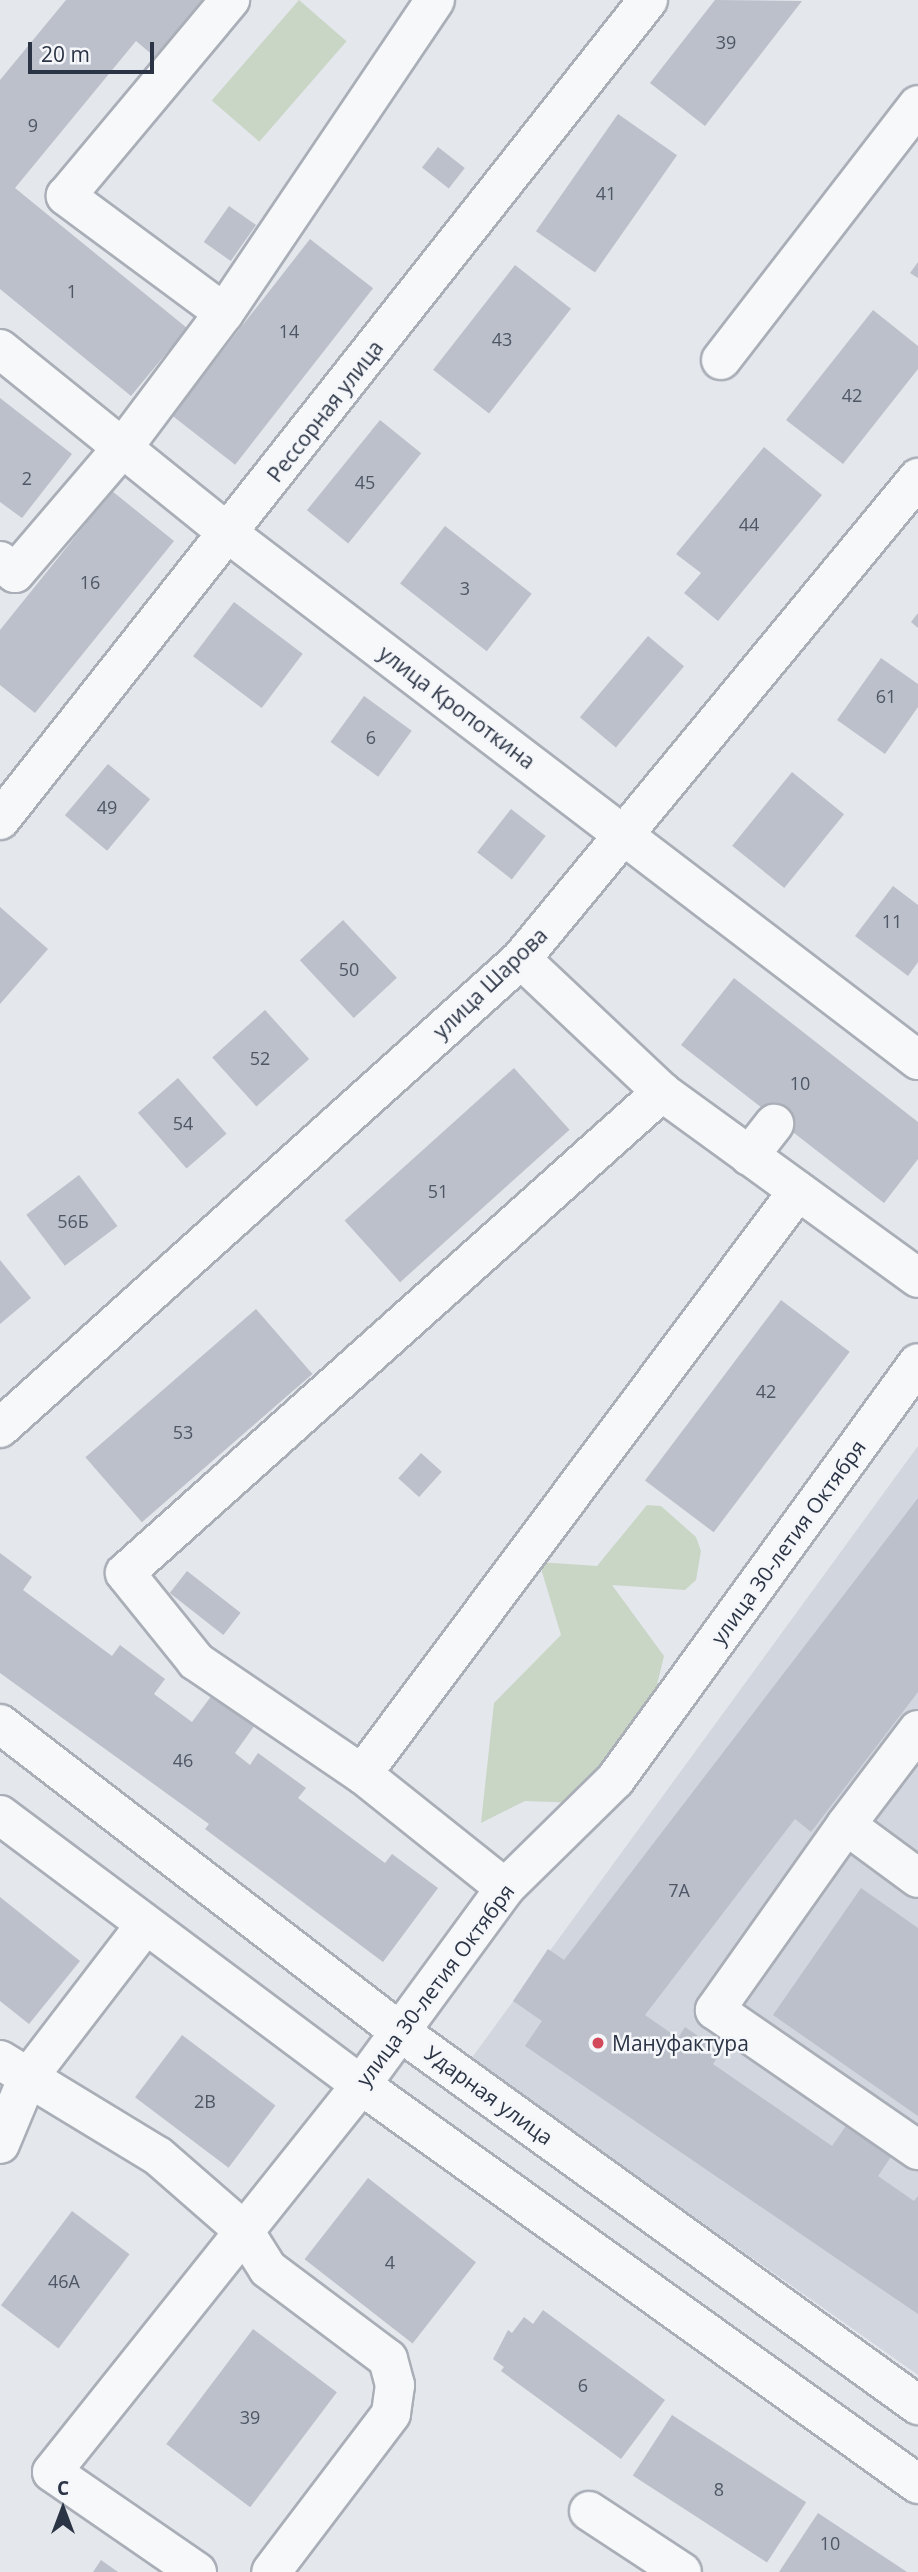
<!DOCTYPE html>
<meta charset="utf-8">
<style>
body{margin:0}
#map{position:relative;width:918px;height:2572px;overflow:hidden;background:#e4e7ec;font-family:"Open Sans",sans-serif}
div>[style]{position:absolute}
.built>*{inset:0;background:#d2d6de}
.green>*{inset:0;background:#c9d6c5;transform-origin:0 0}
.building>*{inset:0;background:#bbc0ca;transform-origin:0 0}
.roads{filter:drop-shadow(2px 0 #a9aeb7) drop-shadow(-2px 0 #a9aeb7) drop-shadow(0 2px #a9aeb7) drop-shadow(0 -2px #a9aeb7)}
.minor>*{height:38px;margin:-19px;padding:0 19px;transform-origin:19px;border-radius:19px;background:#f7f8fa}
.dots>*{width:19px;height:19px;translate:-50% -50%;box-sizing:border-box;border:4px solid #f4f6f9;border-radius:50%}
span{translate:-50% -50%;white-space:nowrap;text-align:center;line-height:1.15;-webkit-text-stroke:5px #f4f6f9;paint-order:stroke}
.number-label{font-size:18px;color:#4f5766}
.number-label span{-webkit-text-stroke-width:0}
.street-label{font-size:21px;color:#2b3445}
.poi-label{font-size:21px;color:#2b3445}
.left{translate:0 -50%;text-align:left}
.north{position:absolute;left:28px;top:2474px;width:70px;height:70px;-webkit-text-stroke:5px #f4f6f9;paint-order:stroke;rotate:0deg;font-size:19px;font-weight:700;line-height:28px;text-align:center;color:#2b3445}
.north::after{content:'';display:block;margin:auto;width:24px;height:32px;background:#2b3445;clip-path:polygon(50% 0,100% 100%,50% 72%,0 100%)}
.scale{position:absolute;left:28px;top:42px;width:126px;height:32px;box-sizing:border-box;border:4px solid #2b3445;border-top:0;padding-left:9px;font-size:21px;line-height:24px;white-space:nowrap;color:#2b3445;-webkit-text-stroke:5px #f4f6f9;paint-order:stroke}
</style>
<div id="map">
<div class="built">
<div style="clip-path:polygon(918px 1446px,918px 2375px,471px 2059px)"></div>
</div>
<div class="green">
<div style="left:299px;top:0;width:63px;height:133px;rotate:41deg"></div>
<div style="clip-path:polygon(647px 1505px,661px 1506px,696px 1537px,701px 1551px,696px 1580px,685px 1590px,612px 1585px,664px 1656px,653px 1701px,581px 1803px,525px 1801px,481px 1823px,494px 1703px,561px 1635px,539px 1562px,597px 1566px)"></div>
</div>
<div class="building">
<div style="clip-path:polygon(66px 0,202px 0,155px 57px,136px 41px,15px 188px,187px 328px,131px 396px,0 289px,0 80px)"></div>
<div style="clip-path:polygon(715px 0,802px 1px,705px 126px,650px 83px)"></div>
<div style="left:618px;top:114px;width:72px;height:143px;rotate:35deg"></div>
<div style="left:438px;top:147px;width:34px;height:26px;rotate:38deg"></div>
<div style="left:229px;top:206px;width:33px;height:44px;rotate:35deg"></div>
<div style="left:310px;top:239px;width:80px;height:224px;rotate:38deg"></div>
<div style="clip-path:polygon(918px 262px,918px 278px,910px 273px)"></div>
<div style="left:515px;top:265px;width:71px;height:133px;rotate:38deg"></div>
<div style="clip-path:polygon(873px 310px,918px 346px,918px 369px,843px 464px,786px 420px)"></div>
<div style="clip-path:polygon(0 398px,72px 454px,22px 518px,0 502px)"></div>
<div style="left:380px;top:420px;width:53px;height:116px;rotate:39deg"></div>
<div style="clip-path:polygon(764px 447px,822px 495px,718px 621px,684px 593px,701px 573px,676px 554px)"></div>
<div style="clip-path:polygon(112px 491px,174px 541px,35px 713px,0 685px,0 630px)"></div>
<div style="left:445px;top:526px;width:110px;height:73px;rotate:38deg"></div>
<div style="left:234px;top:602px;width:86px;height:68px;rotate:37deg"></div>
<div style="clip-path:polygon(918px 613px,918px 628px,911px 622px)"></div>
<div style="left:648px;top:636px;width:47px;height:106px;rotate:40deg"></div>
<div style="clip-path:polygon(881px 658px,918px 684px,918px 707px,885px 754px,837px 720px)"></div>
<div style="left:364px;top:696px;width:59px;height:57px;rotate:36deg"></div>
<div style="left:108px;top:764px;width:55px;height:67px;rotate:40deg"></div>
<div style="left:792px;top:772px;width:67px;height:95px;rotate:39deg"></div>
<div style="left:511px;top:809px;width:44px;height:55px;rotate:38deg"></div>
<div style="clip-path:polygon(893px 886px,918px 905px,918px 962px,908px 976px,855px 936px)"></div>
<div style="clip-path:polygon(0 907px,48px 949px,0 1004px)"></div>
<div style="left:343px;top:920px;width:79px;height:59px;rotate:47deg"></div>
<div style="clip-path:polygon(734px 978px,918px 1122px,918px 1159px,884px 1203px,681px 1045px)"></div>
<div style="left:265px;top:1010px;width:66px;height:71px;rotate:48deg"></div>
<div style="left:514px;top:1068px;width:83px;height:228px;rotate:48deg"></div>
<div style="left:178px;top:1078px;width:74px;height:53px;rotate:49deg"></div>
<div style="left:79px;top:1175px;width:64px;height:66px;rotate:53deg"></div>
<div style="clip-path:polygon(0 1260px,31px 1298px,0 1324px)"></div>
<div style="left:781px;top:1300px;width:86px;height:226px;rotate:37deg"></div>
<div style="left:256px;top:1309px;width:86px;height:226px;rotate:49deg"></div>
<div style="left:421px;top:1453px;width:28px;height:34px;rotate:42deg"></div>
<div style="clip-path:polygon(918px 1498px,918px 1692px,811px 1832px,795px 1819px,645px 2015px,678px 2038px,685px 2027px,721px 2052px,713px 2064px,832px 2146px,850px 2120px,895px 2151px,878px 2176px,914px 2201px,918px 2196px,918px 2314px,525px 2046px,542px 2021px,513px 2001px,548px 1949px,564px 1960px)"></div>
<div style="clip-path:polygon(0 1553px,32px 1577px,23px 1590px,112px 1656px,120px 1645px,165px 1679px,154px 1694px,192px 1722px,215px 1691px,257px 1722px,235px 1753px,250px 1765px,258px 1753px,306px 1788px,298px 1798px,385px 1863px,392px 1854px,438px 1888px,383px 1962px,205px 1829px,209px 1824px,0 1673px)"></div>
<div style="left:187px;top:1571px;width:68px;height:28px;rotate:38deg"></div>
<div style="clip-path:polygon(861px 1888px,918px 1928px,918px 2116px,773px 2015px)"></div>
<div style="clip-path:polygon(0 1897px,80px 1961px,29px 2024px,0 2001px)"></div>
<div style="left:182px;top:2035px;width:117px;height:78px;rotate:37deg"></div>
<div style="left:368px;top:2178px;width:137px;height:103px;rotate:38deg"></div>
<div style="left:72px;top:2211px;width:72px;height:118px;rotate:37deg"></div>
<div style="clip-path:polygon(543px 2310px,665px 2400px,621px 2459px,501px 2371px,504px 2367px,493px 2359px,508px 2330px,512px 2333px,524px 2317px,533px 2324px)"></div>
<div style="left:253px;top:2329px;width:105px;height:144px;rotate:37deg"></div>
<div style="left:672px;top:2415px;width:160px;height:72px;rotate:33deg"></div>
<div style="clip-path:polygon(818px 2513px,907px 2572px,779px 2572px)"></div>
<div style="clip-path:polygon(101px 2560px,118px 2572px,93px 2572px)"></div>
</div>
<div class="roads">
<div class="minor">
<div style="left:224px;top:313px;width:377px;rotate:-56deg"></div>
<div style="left:0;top:349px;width:294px;rotate:38.9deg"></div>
<div style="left:229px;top:534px;width:867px;rotate:37.36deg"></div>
<div style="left:721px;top:360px;width:322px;rotate:-52.3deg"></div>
<div style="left:0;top:561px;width:19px;rotate:39deg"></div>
<div style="left:15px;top:573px;width:167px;rotate:-49.4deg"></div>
<div style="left:124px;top:446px;width:166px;rotate:-53.1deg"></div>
<div style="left:224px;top:313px;width:197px;rotate:-143.5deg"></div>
<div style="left:66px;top:196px;width:256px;rotate:-50.1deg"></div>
<div style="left:0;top:820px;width:1045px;rotate:-51.68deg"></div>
<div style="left:521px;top:959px;width:194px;rotate:43.3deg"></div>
<div style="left:662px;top:1092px;width:316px;rotate:36deg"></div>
<div style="left:749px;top:1156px;width:41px;rotate:-52deg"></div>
<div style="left:0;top:1428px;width:701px;rotate:-41.99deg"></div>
<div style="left:521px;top:959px;width:624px;rotate:-50.46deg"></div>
<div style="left:0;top:1724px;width:503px;rotate:37.58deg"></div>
<div style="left:399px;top:2031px;width:640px;rotate:35.78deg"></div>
<div style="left:918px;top:1730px;width:119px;rotate:127.2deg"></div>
<div style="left:846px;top:1825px;width:89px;rotate:36.4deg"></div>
<div style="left:362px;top:1774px;width:728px;rotate:-53.21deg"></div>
<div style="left:0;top:1815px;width:451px;rotate:36.8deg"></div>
<div style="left:361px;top:2085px;width:685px;rotate:35.62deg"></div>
<div style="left:846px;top:1825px;width:227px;rotate:125.3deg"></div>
<div style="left:715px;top:2010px;width:247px;rotate:34.6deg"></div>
<div style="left:505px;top:1888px;width:183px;rotate:-141.4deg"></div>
<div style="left:362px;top:1774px;width:201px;rotate:-145.8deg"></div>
<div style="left:196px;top:1661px;width:113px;rotate:-128.9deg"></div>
<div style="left:125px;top:1573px;width:721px;rotate:-41.85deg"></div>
<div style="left:0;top:2060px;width:185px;rotate:31.3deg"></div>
<div style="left:158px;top:2156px;width:114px;rotate:41.1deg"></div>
<div style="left:244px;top:2231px;width:45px;rotate:57.7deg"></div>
<div style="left:268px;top:2269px;width:150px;rotate:36.9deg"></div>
<div style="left:388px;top:2359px;width:27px;rotate:75deg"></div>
<div style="left:395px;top:2385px;width:29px;rotate:98deg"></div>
<div style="left:391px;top:2414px;width:198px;rotate:127.2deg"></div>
<div style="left:0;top:2144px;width:70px;rotate:-67.4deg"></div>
<div style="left:27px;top:2079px;width:194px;rotate:-52.5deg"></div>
<div style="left:589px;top:2511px;width:111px;rotate:33.3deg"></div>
<div style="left:197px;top:2572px;width:176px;rotate:-145.4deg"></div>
<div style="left:52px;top:2472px;width:495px;rotate:-51.4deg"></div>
<div style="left:361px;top:2085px;width:244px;rotate:-53.8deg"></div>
<div style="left:505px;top:1888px;width:154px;rotate:-44.5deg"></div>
<div style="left:615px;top:1780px;width:515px;rotate:-54deg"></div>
</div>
</div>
<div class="dots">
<div style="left:598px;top:2043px;background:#d1495b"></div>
</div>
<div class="number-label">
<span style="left:726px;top:42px">39</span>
<span style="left:33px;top:125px">9</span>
<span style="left:606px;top:193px">41</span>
<span style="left:72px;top:291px">1</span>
<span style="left:289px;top:331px">14</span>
<span style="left:502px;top:339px">43</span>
<span style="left:852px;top:395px">42</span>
<span style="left:27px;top:478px">2</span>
<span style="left:365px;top:482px">45</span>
<span style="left:749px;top:524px">44</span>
<span style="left:90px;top:582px">16</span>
<span style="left:465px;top:588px">3</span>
<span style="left:886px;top:696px">61</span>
<span style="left:371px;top:737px">6</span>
<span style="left:107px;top:807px">49</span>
<span style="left:892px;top:921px">11</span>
<span style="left:349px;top:969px">50</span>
<span style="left:260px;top:1058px">52</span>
<span style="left:800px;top:1083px">10</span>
<span style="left:183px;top:1123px">54</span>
<span style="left:438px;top:1191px">51</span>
<span style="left:73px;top:1221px">56Б</span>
<span style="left:766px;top:1391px">42</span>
<span style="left:183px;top:1432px">53</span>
<span style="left:183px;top:1760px">46</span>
<span style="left:679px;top:1890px">7А</span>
<span style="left:205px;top:2101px">2В</span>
<span style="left:390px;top:2262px">4</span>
<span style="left:64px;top:2281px">46А</span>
<span style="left:583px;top:2385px">6</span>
<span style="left:250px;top:2417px">39</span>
<span style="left:719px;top:2489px">8</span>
<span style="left:830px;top:2543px">10</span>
</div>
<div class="street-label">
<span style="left:325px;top:411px;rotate:-52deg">Рессорная улица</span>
<span style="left:457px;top:707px;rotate:37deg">улица Кропоткина</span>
<span style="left:490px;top:983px;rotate:-44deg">улица Шарова</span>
<span style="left:788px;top:1542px;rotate:-54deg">улица 30-летия Октября</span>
<span style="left:435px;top:1985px;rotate:-53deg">улица 30-летия Октября</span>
<span style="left:489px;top:2095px;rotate:36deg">Ударная улица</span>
</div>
<div class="poi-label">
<span class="left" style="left:612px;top:2043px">Мануфактура</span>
</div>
<div class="north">С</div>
<div class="scale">20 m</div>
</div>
